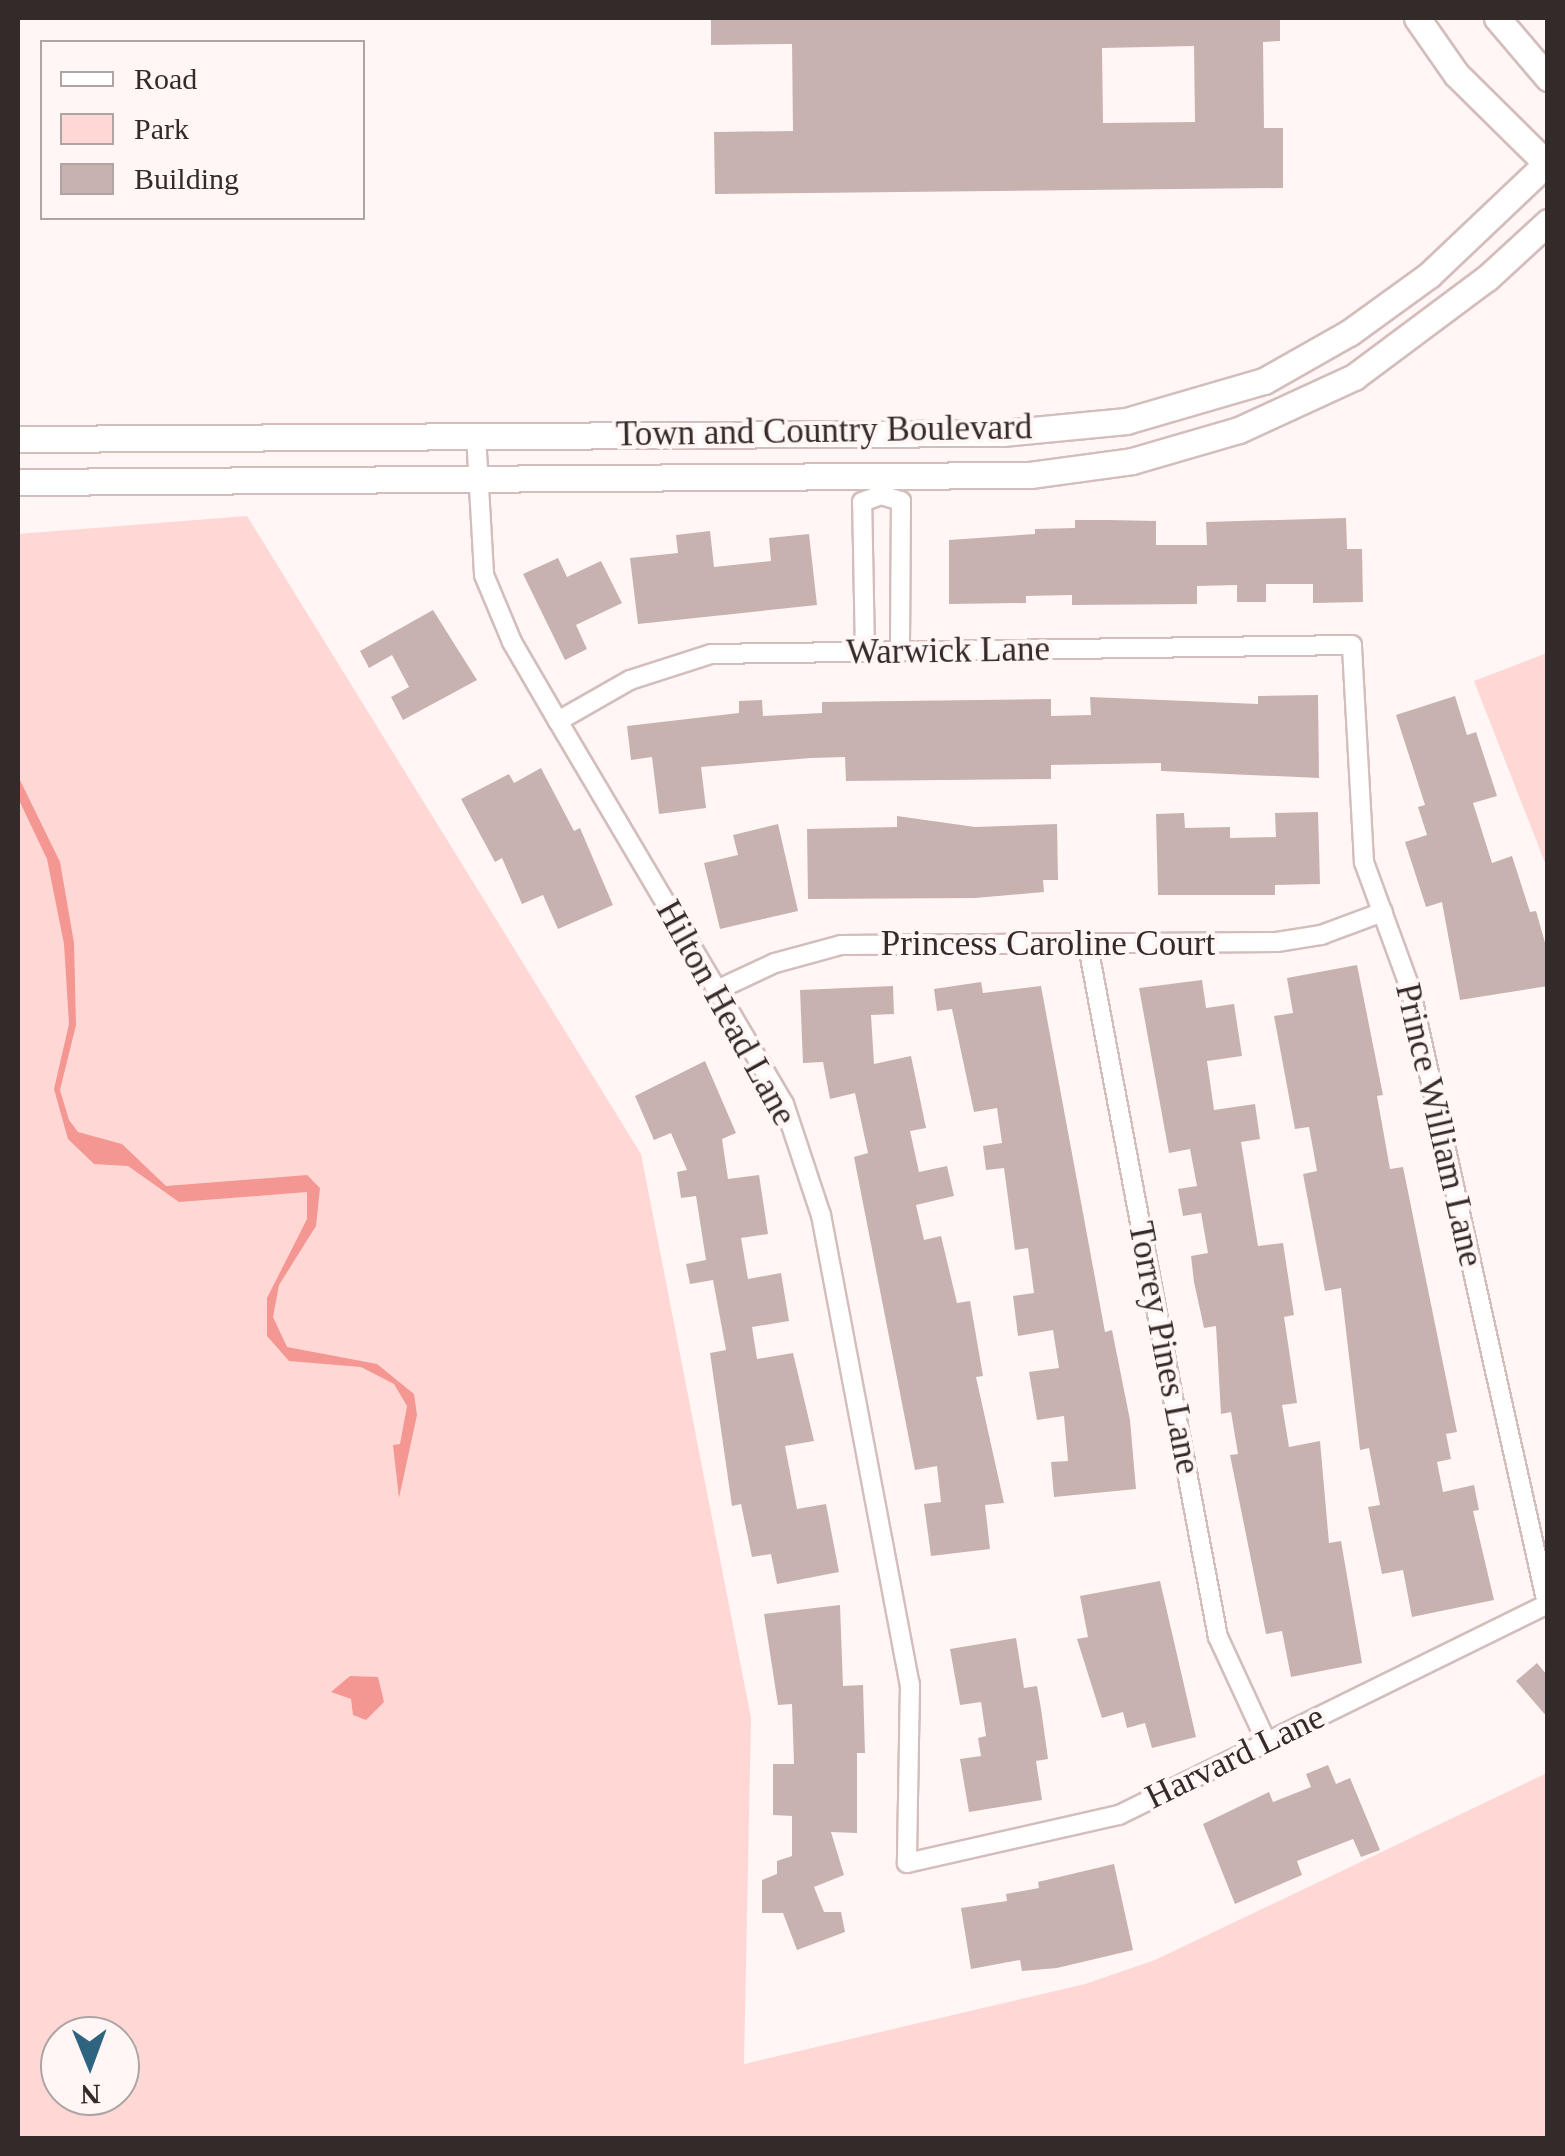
<!DOCTYPE html>
<style>
body{margin:0}
#map{position:relative;width:1565px;height:2156px;overflow:hidden;background:#fff6f5;font-family:"Times New Roman",serif}
div>[style]{position:absolute}
.green>*{inset:0;background:#ffd8d5}
.water>*{inset:0;background:#f49692}
.building>*{inset:0;background:#c8b2b0}
.roads{filter:drop-shadow(2px 0 #d3bebc) drop-shadow(-2px 0 #d3bebc) drop-shadow(0 2px #d3bebc) drop-shadow(0 -2px #d3bebc)}
.minor>*{height:18px;margin:-9px;padding:0 9px;transform-origin:9px;border-radius:9px;background:#fff}
.secondary>*{height:25px;margin:-12.5px;padding:0 12.5px;transform-origin:12.5px;border-radius:12.5px;background:#fff}
span{translate:-50% -50%;white-space:nowrap;text-align:center;line-height:1.15;-webkit-text-stroke:8px #fff6f5;paint-order:stroke}
.street-label{font-size:35px;color:#332b2a}
.frame{position:absolute;inset:0;border:20px solid #332b2a;pointer-events:none}
.legend{position:absolute;left:40px;top:40px;width:325px;height:180px;box-sizing:border-box;background:#fff6f5;border:2px solid #ada5a4;margin:0;padding:12px 18px;list-style:none;font-size:30px;color:#332b2a}
.legend li{display:flex;align-items:center;gap:20px;height:50px}
.legend b{width:50px;border:2px solid #ada5a4}
.north{position:absolute;left:40px;top:2016px;width:100px;height:100px;box-sizing:border-box;background:#fff6f5;border:2px solid #ada5a4;border-radius:50%;rotate:179deg;font-size:28px;font-weight:700;line-height:40px;text-align:center;color:#332b2a}
.north::after{content:'';display:block;margin:auto;width:35px;height:45px;background:#2e647f;clip-path:polygon(50% 0,100% 100%,50% 72%,0 100%)}
</style>
<div id="map">
<div class="green">
<div style="clip-path:polygon(evenodd,247px 516px,641px 1154px,751px 1718px,744px 2064px,1085px 1984px,1155px 1960px,1547px 1773px,1547px 2138px,18px 2138px,18px 534px,247px 516px,60px 2036px,120px 2036px,120px 2096px,60px 2096px,60px 2036px)"></div>
<div style="clip-path:polygon(1547px 653px,1547px 868px,1474px 681px)"></div>
</div>
<div class="water">
<div style="clip-path:polygon(18px 776px,60px 862px,74px 943px,76px 1025px,60px 1090px,69px 1120px,78px 1132px,122px 1144px,166px 1186px,307px 1175px,320px 1188px,316px 1226px,279px 1285px,273px 1317px,287px 1347px,377px 1364px,414px 1394px,417px 1415px,399px 1498px,393px 1445px,400px 1444px,407px 1406px,394px 1384px,361px 1367px,289px 1361px,267px 1336px,267px 1298px,307px 1219px,307px 1192px,179px 1202px,128px 1166px,94px 1164px,68px 1139px,54px 1089px,69px 1024px,64px 944px,47px 859px,18px 798px)"></div>
<div style="clip-path:polygon(350px 1676px,378px 1677px,384px 1702px,366px 1720px,353px 1715px,351px 1699px,331px 1692px)"></div>
</div>
<div class="building">
<div style="clip-path:polygon(evenodd,711px 18px,1280px 18px,1280px 41px,1263px 42px,1264px 128px,1283px 128px,1283px 188px,715px 194px,714px 132px,793px 131px,792px 44px,711px 45px,711px 18px,1194px 46px,1195px 122px,1103px 123px,1102px 48px,1194px 46px)"></div>
<div style="clip-path:polygon(1346px 518px,1347px 549px,1362px 549px,1363px 602px,1313px 603px,1313px 584px,1266px 584px,1266px 602px,1237px 602px,1237px 585px,1197px 586px,1197px 604px,1072px 605px,1072px 595px,1026px 596px,1026px 603px,949px 604px,949px 540px,1035px 534px,1035px 529px,1075px 528px,1075px 520px,1109px 520px,1156px 521px,1156px 545px,1207px 545px,1206px 522px)"></div>
<div style="clip-path:polygon(710px 531px,714px 567px,771px 561px,769px 538px,809px 534px,817px 605px,638px 624px,630px 558px,678px 553px,676px 535px)"></div>
<div style="clip-path:polygon(558px 558px,567px 577px,601px 561px,622px 603px,576px 625px,587px 649px,565px 660px,523px 574px)"></div>
<div style="clip-path:polygon(433px 610px,477px 680px,403px 720px,391px 697px,409px 687px,392px 655px,369px 668px,360px 651px)"></div>
<div style="clip-path:polygon(1318px 695px,1319px 778px,1161px 771px,1161px 763px,1051px 765px,1051px 779px,846px 781px,845px 757px,811px 758px,701px 767px,706px 808px,659px 814px,652px 757px,631px 760px,627px 726px,739px 713px,739px 701px,762px 700px,763px 716px,822px 713px,822px 702px,1051px 699px,1051px 716px,1091px 715px,1090px 697px,1258px 704px,1258px 696px)"></div>
<div style="clip-path:polygon(1455px 696px,1467px 735px,1476px 732px,1497px 796px,1473px 803px,1492px 863px,1512px 856px,1530px 912px,1536px 911px,1548px 953px,1548px 986px,1460px 1000px,1442px 902px,1426px 907px,1405px 842px,1427px 835px,1418px 807px,1425px 805px,1396px 715px)"></div>
<div style="clip-path:polygon(541px 768px,574px 831px,580px 828px,613px 905px,558px 929px,543px 895px,522px 904px,502px 858px,495px 862px,461px 799px,509px 774px,514px 783px)"></div>
<div style="clip-path:polygon(1318px 812px,1320px 884px,1275px 885px,1275px 895px,1158px 895px,1156px 814px,1184px 813px,1185px 828px,1230px 827px,1230px 838px,1276px 837px,1275px 813px)"></div>
<div style="clip-path:polygon(897px 816px,975px 827px,1057px 824px,1058px 880px,1043px 880px,1044px 892px,975px 898px,808px 899px,807px 829px,897px 827px)"></div>
<div style="clip-path:polygon(778px 824px,798px 911px,720px 929px,704px 863px,738px 855px,733px 835px)"></div>
<div style="clip-path:polygon(1357px 965px,1383px 1095px,1377px 1096px,1390px 1169px,1403px 1167px,1457px 1432px,1446px 1434px,1451px 1459px,1437px 1462px,1443px 1492px,1474px 1485px,1479px 1510px,1473px 1511px,1494px 1600px,1412px 1617px,1403px 1570px,1382px 1574px,1368px 1507px,1380px 1505px,1369px 1448px,1360px 1450px,1341px 1288px,1325px 1291px,1303px 1174px,1317px 1171px,1309px 1127px,1295px 1129px,1274px 1016px,1293px 1013px,1287px 978px)"></div>
<div style="clip-path:polygon(1202px 980px,1206px 1008px,1234px 1004px,1242px 1056px,1207px 1061px,1214px 1110px,1255px 1104px,1260px 1139px,1241px 1142px,1258px 1246px,1283px 1243px,1294px 1315px,1284px 1317px,1297px 1403px,1282px 1405px,1289px 1447px,1320px 1441px,1329px 1543px,1341px 1541px,1362px 1663px,1291px 1677px,1282px 1631px,1266px 1634px,1230px 1455px,1238px 1454px,1231px 1412px,1221px 1414px,1216px 1326px,1204px 1328px,1194px 1282px,1191px 1256px,1208px 1253px,1201px 1213px,1183px 1216px,1178px 1189px,1197px 1186px,1190px 1149px,1169px 1153px,1139px 988px)"></div>
<div style="clip-path:polygon(981px 982px,983px 993px,1041px 986px,1105px 1332px,1112px 1330px,1130px 1420px,1136px 1489px,1054px 1497px,1051px 1462px,1068px 1461px,1064px 1416px,1037px 1420px,1029px 1372px,1059px 1368px,1053px 1330px,1018px 1336px,1013px 1296px,1034px 1293px,1028px 1248px,1015px 1250px,1004px 1168px,986px 1170px,983px 1146px,1002px 1143px,997px 1108px,974px 1112px,952px 1009px,937px 1011px,934px 989px)"></div>
<div style="clip-path:polygon(893px 986px,894px 1014px,871px 1015px,874px 1064px,911px 1056px,926px 1128px,910px 1131px,919px 1172px,947px 1166px,954px 1196px,916px 1205px,924px 1240px,941px 1236px,957px 1303px,970px 1301px,983px 1376px,976px 1377px,1004px 1503px,985px 1505px,990px 1549px,931px 1556px,924px 1504px,941px 1502px,937px 1466px,915px 1470px,854px 1157px,868px 1153px,855px 1093px,830px 1099px,823px 1062px,803px 1063px,800px 990px)"></div>
<div style="clip-path:polygon(705px 1061px,736px 1133px,722px 1139px,728px 1179px,759px 1175px,768px 1234px,741px 1238px,748px 1279px,781px 1273px,789px 1321px,752px 1327px,757px 1359px,793px 1353px,814px 1441px,785px 1446px,797px 1509px,826px 1504px,839px 1572px,777px 1584px,771px 1554px,752px 1557px,741px 1504px,732px 1506px,710px 1353px,726px 1350px,713px 1280px,690px 1284px,686px 1264px,706px 1260px,696px 1196px,681px 1198px,677px 1172px,687px 1170px,671px 1133px,654px 1140px,635px 1096px)"></div>
<div style="clip-path:polygon(1160px 1581px,1196px 1737px,1152px 1748px,1145px 1723px,1127px 1728px,1123px 1712px,1102px 1718px,1077px 1639px,1088px 1637px,1080px 1596px)"></div>
<div style="clip-path:polygon(840px 1605px,843px 1686px,863px 1685px,865px 1753px,857px 1753px,857px 1833px,831px 1832px,844px 1875px,814px 1887px,824px 1912px,841px 1912px,845px 1932px,797px 1950px,783px 1913px,762px 1913px,762px 1880px,777px 1874px,777px 1861px,792px 1856px,792px 1816px,773px 1815px,773px 1764px,794px 1764px,792px 1704px,778px 1705px,764px 1614px)"></div>
<div style="clip-path:polygon(1016px 1638px,1024px 1688px,1037px 1686px,1041px 1709px,1048px 1759px,1036px 1761px,1042px 1800px,969px 1812px,960px 1759px,981px 1756px,978px 1738px,986px 1736px,981px 1702px,960px 1705px,950px 1649px)"></div>
<div style="clip-path:polygon(1537px 1663px,1548px 1676px,1548px 1718px,1516px 1681px)"></div>
<div style="clip-path:polygon(1328px 1765px,1336px 1784px,1350px 1778px,1380px 1850px,1361px 1857px,1353px 1839px,1297px 1861px,1302px 1875px,1235px 1904px,1203px 1824px,1269px 1792px,1273px 1802px,1311px 1787px,1306px 1774px)"></div>
<div style="clip-path:polygon(1114px 1864px,1133px 1950px,1057px 1968px,1022px 1971px,1020px 1960px,971px 1969px,961px 1908px,1007px 1901px,1006px 1894px,1039px 1888px,1038px 1882px)"></div>
</div>
<div class="roads">
<div class="minor">
<div style="left:476px;top:435px;width:140px;rotate:86.7deg"></div>
<div style="left:484px;top:575px;width:73px;rotate:67.3deg"></div>
<div style="left:512px;top:642px;width:91px;rotate:59.8deg"></div>
<div style="left:558px;top:721px;width:312px;rotate:59.4deg"></div>
<div style="left:717px;top:990px;width:132px;rotate:59.6deg"></div>
<div style="left:784px;top:1104px;width:117px;rotate:71.6deg"></div>
<div style="left:821px;top:1215px;width:477px;rotate:79.3deg"></div>
<div style="left:910px;top:1684px;width:179px;rotate:91deg"></div>
<div style="left:907px;top:1863px;width:217px;rotate:-12.8deg"></div>
<div style="left:1119px;top:1815px;width:477px;rotate:-26.2deg"></div>
<div style="left:1547px;top:1604px;width:631px;rotate:-102.54deg"></div>
<div style="left:1410px;top:988px;width:134px;rotate:-110.1deg"></div>
<div style="left:1364px;top:862px;width:217px;rotate:-93.2deg"></div>
<div style="left:1352px;top:645px;width:641px;rotate:179.2deg"></div>
<div style="left:711px;top:654px;width:85px;rotate:162.2deg"></div>
<div style="left:630px;top:680px;width:83px;rotate:150.3deg"></div>
<div style="left:865px;top:652px;width:150px;rotate:-91.1deg"></div>
<div style="left:862px;top:502px;width:20px;rotate:-20deg"></div>
<div style="left:881px;top:495px;width:21px;rotate:17deg"></div>
<div style="left:901px;top:501px;width:151px;rotate:90.4deg"></div>
<div style="left:1088px;top:946px;width:703px;rotate:79.35deg"></div>
<div style="left:1218px;top:1637px;width:115px;rotate:65.2deg"></div>
<div style="left:717px;top:990px;width:64px;rotate:-25deg"></div>
<div style="left:775px;top:963px;width:68px;rotate:-15.3deg"></div>
<div style="left:841px;top:945px;width:436px;rotate:-0.4deg"></div>
<div style="left:1277px;top:942px;width:45px;rotate:-9deg"></div>
<div style="left:1321px;top:935px;width:66px;rotate:-20.4deg"></div>
</div>
<div class="secondary">
<div style="left:1417px;top:18px;width:68px;rotate:55.1deg"></div>
<div style="left:1456px;top:74px;width:129px;rotate:44.7deg"></div>
<div style="left:1497px;top:18px;width:79px;rotate:49.6deg"></div>
<div style="left:18px;top:439px;width:984px;rotate:-0.35deg"></div>
<div style="left:1002px;top:433px;width:125px;rotate:-5.5deg"></div>
<div style="left:1126px;top:421px;width:144px;rotate:-16.2deg"></div>
<div style="left:1264px;top:381px;width:98px;rotate:-29.5deg"></div>
<div style="left:1349px;top:333px;width:99px;rotate:-35.9deg"></div>
<div style="left:1429px;top:275px;width:164px;rotate:-43.5deg"></div>
<div style="left:18px;top:482px;width:1012px;rotate:-0.4deg"></div>
<div style="left:1030px;top:475px;width:103px;rotate:-7.8deg"></div>
<div style="left:1132px;top:461px;width:111px;rotate:-16.2deg"></div>
<div style="left:1239px;top:430px;width:127px;rotate:-24.7deg"></div>
<div style="left:1354px;top:377px;width:166px;rotate:-36.7deg"></div>
<div style="left:1487px;top:278px;width:83px;rotate:-42.6deg"></div>
</div>
</div>
<div class="street-label">
<span style="left:824px;top:431px;rotate:-1deg">Town and Country Boulevard</span>
<span style="left:948px;top:651px;rotate:-1deg">Warwick Lane</span>
<span style="left:1048px;top:944px">Princess Caroline Court</span>
<span style="left:726px;top:1013px;rotate:61deg">Hilton Head Lane</span>
<span style="left:1439px;top:1125px;rotate:77deg">Prince William Lane</span>
<span style="left:1164px;top:1348px;rotate:79deg">Torrey Pines Lane</span>
<span style="left:1235px;top:1757px;rotate:-26deg">Harvard Lane</span>
</div>
<div class="frame"></div>
<ul class="legend">
<li><b style="height:12px;background:#fff"></b>Road</li>
<li><b style="height:28px;background:#ffd8d5"></b>Park</li>
<li><b style="height:28px;background:#c8b2b0"></b>Building</li>
</ul>
<div class="north">N</div>
</div>
